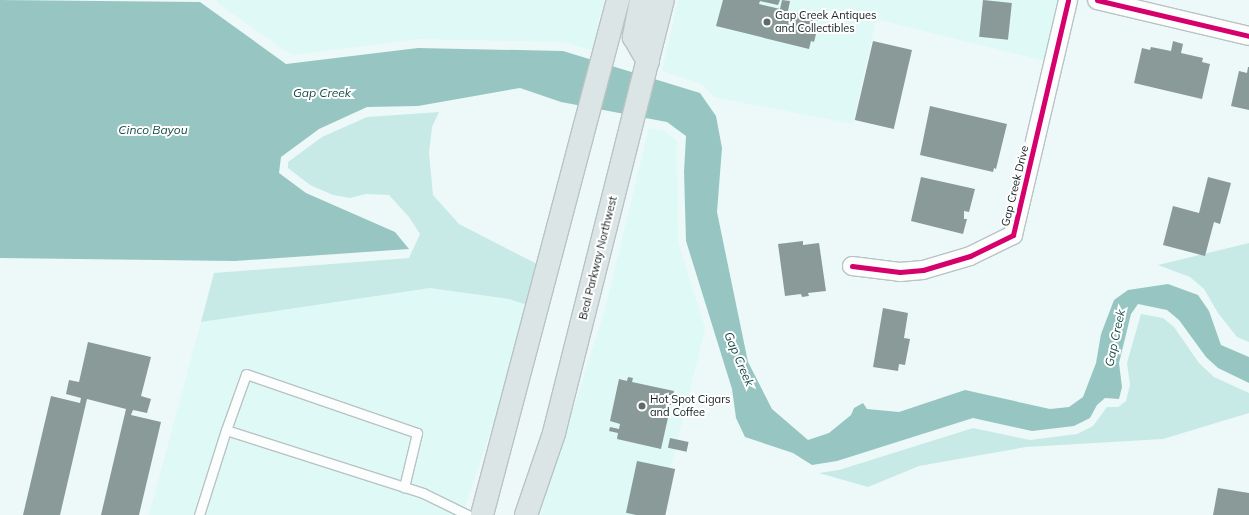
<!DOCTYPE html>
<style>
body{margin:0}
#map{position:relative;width:1249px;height:515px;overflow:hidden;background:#edf9f8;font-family:Mulish,sans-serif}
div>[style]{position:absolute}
.built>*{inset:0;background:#def9f6}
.green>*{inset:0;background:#c7eae6}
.water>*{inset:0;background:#97c6c2}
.building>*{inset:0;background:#899a99;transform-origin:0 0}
.roads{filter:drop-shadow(1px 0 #b9c3c3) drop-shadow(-1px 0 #b9c3c3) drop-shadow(0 1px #b9c3c3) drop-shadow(0 -1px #b9c3c3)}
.service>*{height:9px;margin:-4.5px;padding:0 4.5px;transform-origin:4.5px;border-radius:4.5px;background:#fcfefe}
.minor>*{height:18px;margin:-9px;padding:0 9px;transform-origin:9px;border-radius:9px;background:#fcfefe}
.primary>*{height:22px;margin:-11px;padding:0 11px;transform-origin:11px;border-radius:11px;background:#dce5e5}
.cycleway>*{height:5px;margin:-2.5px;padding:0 2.5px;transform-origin:2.5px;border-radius:2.5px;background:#d6006c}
.dots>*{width:11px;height:11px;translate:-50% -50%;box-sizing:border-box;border:2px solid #fff;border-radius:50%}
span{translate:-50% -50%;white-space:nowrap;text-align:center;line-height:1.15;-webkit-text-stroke:4px #fff;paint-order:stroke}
.poi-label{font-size:11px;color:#131e1d}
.left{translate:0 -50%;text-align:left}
.street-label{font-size:11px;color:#131e1d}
.water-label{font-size:12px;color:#144c48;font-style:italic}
</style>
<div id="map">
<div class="built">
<div style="clip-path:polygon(217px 0,604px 0,592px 50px,563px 42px,419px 39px,292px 55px,217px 3px)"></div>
<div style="clip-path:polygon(678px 0,1058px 0,1045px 61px,876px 19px,853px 124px,714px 97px,702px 84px,662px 71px)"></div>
<div style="clip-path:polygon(649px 128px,664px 131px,677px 141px,678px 242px,705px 329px,659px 515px,540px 515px,605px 309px)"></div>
<div style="clip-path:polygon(430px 288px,509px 299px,527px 305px,496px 415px,462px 515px,149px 515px,201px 322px)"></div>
</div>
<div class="green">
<div style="clip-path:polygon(439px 112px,432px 127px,429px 153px,433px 195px,459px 224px,537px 264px,527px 305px,509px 299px,430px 288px,201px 322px,214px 273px,409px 258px,420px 234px,409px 217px,389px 195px,366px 194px,350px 198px,333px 195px,310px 185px,288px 168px,288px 162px,322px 137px,367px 117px)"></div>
<div style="clip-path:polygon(1249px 243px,1249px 342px,1237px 337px,1218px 313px,1204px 289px,1190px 277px,1158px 265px)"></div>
<div style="clip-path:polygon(1141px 314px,1163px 318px,1174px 327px,1199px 363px,1214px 377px,1249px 393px,1249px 413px,1163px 439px,1026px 447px,919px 466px,868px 487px,819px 473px,839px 470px,973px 428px,1030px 440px,1077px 434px,1093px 426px,1107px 407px,1118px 407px,1126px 401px,1130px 385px,1127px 363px)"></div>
</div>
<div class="water">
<div style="clip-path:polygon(0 0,200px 2px,286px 64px,418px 48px,563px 51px,700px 93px,716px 116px,722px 148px,717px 212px,748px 362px,772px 409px,808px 440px,829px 433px,851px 415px,854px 408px,863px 403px,867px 409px,899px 412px,965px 390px,1050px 409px,1069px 407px,1083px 397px,1096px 363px,1101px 334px,1114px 300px,1128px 290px,1168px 284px,1198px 295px,1209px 311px,1221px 345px,1249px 357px,1249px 383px,1218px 368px,1206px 357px,1179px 320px,1167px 310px,1138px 304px,1131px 314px,1119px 363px,1122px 387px,1119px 399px,1105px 398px,1097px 405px,1090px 418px,1074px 426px,1032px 431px,973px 418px,837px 461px,812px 465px,793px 453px,745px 437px,736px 418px,732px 389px,686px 241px,684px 172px,686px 136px,667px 122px,561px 102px,520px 88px,418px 106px,367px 107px,319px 129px,281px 157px,279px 173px,306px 193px,395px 232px,409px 249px,235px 261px,0 258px)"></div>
</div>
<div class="building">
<div style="clip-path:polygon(723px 0,780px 0,778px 5px,760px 1px,759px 4px,780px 9px,782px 0,790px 1px,788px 11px,817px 18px,814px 29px,817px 30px,814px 42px,811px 41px,809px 49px,716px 26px)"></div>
<div style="left:983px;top:0;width:29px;height:37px;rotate:6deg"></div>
<div style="left:873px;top:41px;width:40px;height:81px;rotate:13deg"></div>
<div style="clip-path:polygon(1173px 41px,1183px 44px,1181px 53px,1203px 58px,1202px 62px,1210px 64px,1202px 99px,1134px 83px,1142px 48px,1150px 50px,1151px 47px,1171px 51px)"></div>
<div style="clip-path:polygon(1248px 67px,1249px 67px,1249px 110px,1231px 106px,1239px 71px,1247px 73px)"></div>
<div style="clip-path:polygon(930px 106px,1007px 124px,996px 169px,994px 168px,993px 172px,920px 155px)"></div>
<div style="clip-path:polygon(921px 177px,975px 189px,969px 212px,964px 211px,964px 219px,967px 219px,963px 234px,911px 221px)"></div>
<div style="clip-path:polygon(1208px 177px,1231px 183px,1220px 224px,1214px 222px,1205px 256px,1163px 245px,1173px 206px,1199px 213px)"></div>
<div style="clip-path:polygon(803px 241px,803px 245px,819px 243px,826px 291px,808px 293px,809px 296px,802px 297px,801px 294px,785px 296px,778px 244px)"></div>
<div style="clip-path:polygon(883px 308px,908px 313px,904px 338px,910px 339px,905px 365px,899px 364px,898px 371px,873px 367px)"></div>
<div style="clip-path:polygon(88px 342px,151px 357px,141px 396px,151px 399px,147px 413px,133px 410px,131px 415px,161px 422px,139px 515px,101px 515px,126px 409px,87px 399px,60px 515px,23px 515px,51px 396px,80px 403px,81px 398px,66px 394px,69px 380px,79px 382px)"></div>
<div style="clip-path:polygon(628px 377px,633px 378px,632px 382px,674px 391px,661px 449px,617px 439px,618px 433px,609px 431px,610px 427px,619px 429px,620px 424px,610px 421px,619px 379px,627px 381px)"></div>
<div style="left:670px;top:438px;width:19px;height:10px;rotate:12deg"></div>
<div style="left:637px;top:461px;width:39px;height:53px;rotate:12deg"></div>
<div style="clip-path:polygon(1218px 488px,1249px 493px,1249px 515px,1213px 515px)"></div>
</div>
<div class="roads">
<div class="service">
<div style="left:226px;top:430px;width:59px;rotate:-70.3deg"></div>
<div style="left:246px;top:374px;width:181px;rotate:19deg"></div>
<div style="left:417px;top:433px;width:56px;rotate:103.5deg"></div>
<div style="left:199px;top:515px;width:89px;rotate:-72.4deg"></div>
<div style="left:226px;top:430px;width:207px;rotate:17.7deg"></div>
<div style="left:423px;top:493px;width:50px;rotate:26.1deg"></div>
</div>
<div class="minor">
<div style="left:1097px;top:0;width:156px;rotate:13.3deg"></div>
<div style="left:852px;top:266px;width:48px;rotate:7.1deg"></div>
<div style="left:900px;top:272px;width:23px;rotate:-5deg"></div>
<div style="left:923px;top:270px;width:49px;rotate:-16.6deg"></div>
<div style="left:970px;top:256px;width:48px;rotate:-26deg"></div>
<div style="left:1013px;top:235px;width:241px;rotate:-76.8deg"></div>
</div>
<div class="primary">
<div style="left:641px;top:0;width:38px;rotate:101deg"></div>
<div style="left:634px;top:37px;width:28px;rotate:60deg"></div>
<div style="left:482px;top:515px;width:533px;rotate:-75.21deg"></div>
<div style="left:526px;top:515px;width:87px;rotate:-71.1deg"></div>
<div style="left:554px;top:433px;width:447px;rotate:-75.9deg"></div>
</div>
</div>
<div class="cycleway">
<div style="left:1097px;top:0;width:156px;rotate:13.3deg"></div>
<div style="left:852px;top:266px;width:48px;rotate:7.1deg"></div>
<div style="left:900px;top:272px;width:23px;rotate:-5deg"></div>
<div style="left:923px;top:270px;width:49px;rotate:-16.6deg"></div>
<div style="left:970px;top:256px;width:48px;rotate:-26deg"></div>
<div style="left:1013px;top:235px;width:241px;rotate:-76.8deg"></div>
</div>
<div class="dots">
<div style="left:767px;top:22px;background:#5f6b6a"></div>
<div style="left:642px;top:406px;background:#5f6b6a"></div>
</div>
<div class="poi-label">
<span class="left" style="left:775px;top:22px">Gap Creek Antiques<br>and Collectibles</span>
<span class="left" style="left:650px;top:406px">Hot Spot Cigars<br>and Coffee</span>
</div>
<div class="street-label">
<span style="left:1015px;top:186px;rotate:-76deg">Gap Creek Drive</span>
<span style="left:598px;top:258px;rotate:-76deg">Beal Parkway Northwest</span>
</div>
<div class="water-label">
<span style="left:322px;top:93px">Gap Creek</span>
<span style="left:153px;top:130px">Cinco Bayou</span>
<span style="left:1115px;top:338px;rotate:-78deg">Gap Creek</span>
<span style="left:739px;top:359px;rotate:67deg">Gap Creek</span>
</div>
</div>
